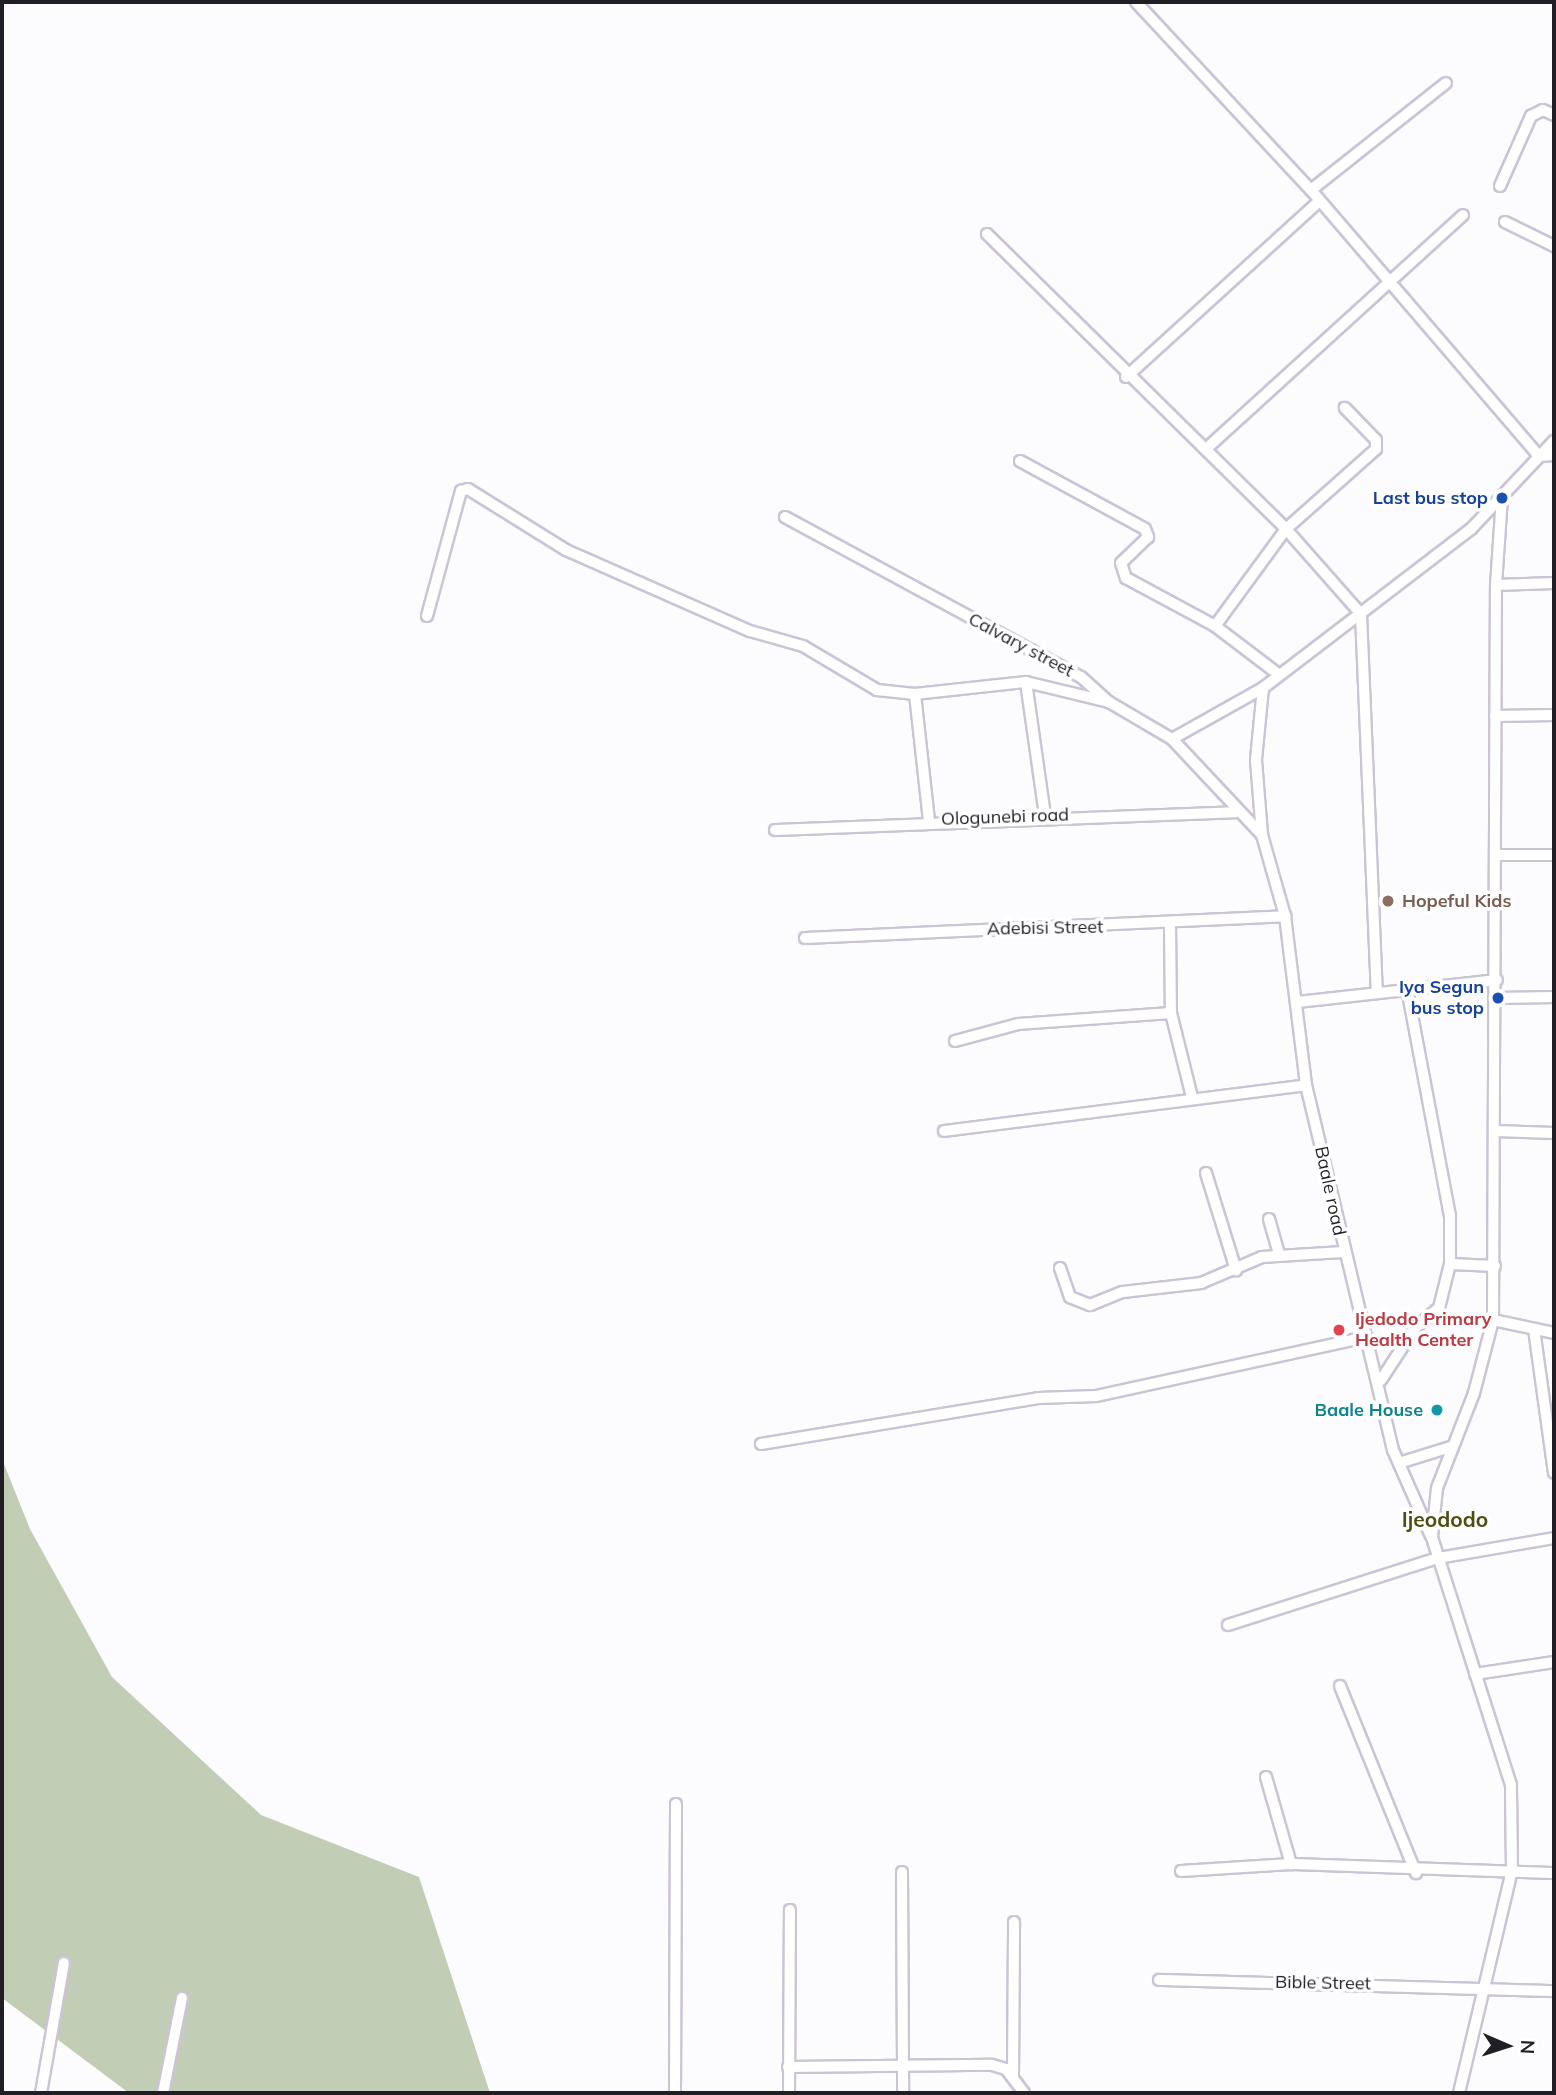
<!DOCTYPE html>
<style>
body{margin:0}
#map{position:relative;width:1556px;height:2095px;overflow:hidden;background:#fcfbfe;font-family:Mulish,sans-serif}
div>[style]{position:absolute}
.green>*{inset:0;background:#c2cdb5}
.roads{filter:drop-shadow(2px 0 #cbc4d5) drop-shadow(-2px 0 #cbc4d5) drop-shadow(0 2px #cbc4d5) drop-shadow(0 -2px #cbc4d5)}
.minor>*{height:10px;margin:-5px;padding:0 5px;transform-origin:5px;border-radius:5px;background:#fff}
.dots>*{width:19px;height:19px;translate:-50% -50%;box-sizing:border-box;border:4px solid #fff;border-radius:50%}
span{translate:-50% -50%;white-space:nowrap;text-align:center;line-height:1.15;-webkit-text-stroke:7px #fff;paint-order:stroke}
.transit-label{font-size:18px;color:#164399;font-weight:700}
.right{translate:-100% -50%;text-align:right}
.street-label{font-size:18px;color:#211e25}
.education-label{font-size:18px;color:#785e54;font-weight:700}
.left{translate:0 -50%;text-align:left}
.health-label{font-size:18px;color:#be3a42;font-weight:700}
.culture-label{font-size:18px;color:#0d838f;font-weight:700}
.quarter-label{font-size:21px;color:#4c4e12;font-weight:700}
.frame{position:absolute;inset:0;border:4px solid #211e25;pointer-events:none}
.north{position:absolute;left:1472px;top:2011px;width:70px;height:70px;-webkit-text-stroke:5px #fff;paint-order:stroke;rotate:93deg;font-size:19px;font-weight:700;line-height:28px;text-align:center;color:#211e25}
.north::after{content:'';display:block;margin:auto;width:24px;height:32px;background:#211e25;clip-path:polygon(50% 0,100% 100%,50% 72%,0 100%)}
</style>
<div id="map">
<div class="green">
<div style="clip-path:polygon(2px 1459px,30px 1529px,112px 1677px,261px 1815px,419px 1877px,490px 2093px,129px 2093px,2px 1998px)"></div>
</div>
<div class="roads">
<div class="minor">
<div style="left:1136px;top:2px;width:257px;rotate:47.1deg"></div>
<div style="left:1311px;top:190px;width:350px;rotate:49.4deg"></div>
<div style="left:1539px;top:456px;width:15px;rotate:-4deg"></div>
<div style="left:1500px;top:186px;width:77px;rotate:-66.1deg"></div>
<div style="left:1531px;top:116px;width:13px;rotate:-27deg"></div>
<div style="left:1543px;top:110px;width:12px;rotate:24deg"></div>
<div style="left:1311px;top:190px;width:172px;rotate:-38.4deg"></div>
<div style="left:1505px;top:222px;width:55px;rotate:26.1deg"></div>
<div style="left:987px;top:234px;width:420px;rotate:44.6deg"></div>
<div style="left:1286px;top:529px;width:113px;rotate:48.6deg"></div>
<div style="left:1361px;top:614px;width:378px;rotate:87.6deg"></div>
<div style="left:1126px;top:377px;width:260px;rotate:-42.3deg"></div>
<div style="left:1207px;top:448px;width:346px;rotate:-42.3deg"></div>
<div style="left:1020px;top:461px;width:142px;rotate:28.5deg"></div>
<div style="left:1145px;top:529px;width:9px;rotate:69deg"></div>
<div style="left:1148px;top:537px;width:37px;rotate:136deg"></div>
<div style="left:1121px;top:563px;width:16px;rotate:72deg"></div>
<div style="left:1126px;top:578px;width:101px;rotate:28.3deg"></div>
<div style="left:1215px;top:626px;width:78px;rotate:37.2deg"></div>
<div style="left:785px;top:517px;width:336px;rotate:28.4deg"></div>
<div style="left:1081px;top:677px;width:38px;rotate:42deg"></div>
<div style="left:1109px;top:702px;width:73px;rotate:30.4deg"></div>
<div style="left:1172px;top:739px;width:132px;rotate:46.8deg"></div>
<div style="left:1496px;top:585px;width:58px;rotate:-2deg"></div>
<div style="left:427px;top:616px;width:130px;rotate:-74.8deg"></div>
<div style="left:461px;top:491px;width:7px;rotate:-16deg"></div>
<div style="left:468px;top:489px;width:115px;rotate:31.9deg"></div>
<div style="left:566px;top:550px;width:201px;rotate:23.8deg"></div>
<div style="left:750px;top:631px;width:55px;rotate:15.8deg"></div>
<div style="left:803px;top:646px;width:86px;rotate:30.7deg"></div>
<div style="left:877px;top:690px;width:38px;rotate:6deg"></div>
<div style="left:915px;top:694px;width:112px;rotate:-6.2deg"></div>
<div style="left:1026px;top:682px;width:85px;rotate:13.5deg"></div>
<div style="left:1215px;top:626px;width:120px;rotate:-53.8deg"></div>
<div style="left:1286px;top:529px;width:120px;rotate:-41.6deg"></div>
<div style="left:1376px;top:449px;width:9px;rotate:-90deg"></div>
<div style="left:1376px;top:440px;width:45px;rotate:-134.1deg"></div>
<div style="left:1026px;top:682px;width:135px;rotate:81.9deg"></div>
<div style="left:1263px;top:688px;width:72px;rotate:95.6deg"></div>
<div style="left:1256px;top:760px;width:75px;rotate:85.4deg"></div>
<div style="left:1262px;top:835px;width:84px;rotate:74.1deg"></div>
<div style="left:1285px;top:916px;width:170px;rotate:82.9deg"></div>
<div style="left:1306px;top:1085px;width:375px;rotate:76.6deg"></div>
<div style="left:1393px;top:1450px;width:94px;rotate:66.2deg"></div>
<div style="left:915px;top:694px;width:127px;rotate:83.7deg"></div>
<div style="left:1495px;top:716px;width:59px;rotate:-1deg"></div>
<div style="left:1172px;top:739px;width:104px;rotate:-29.3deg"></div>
<div style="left:1263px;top:688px;width:262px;rotate:-37.4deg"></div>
<div style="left:1471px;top:529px;width:121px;rotate:-46.7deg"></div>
<div style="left:775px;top:830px;width:461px;rotate:-2.2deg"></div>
<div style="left:1496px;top:855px;width:58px"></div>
<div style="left:1170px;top:924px;width:89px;rotate:89.4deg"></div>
<div style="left:1171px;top:1013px;width:87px;rotate:76deg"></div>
<div style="left:805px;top:938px;width:481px;rotate:-2.6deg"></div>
<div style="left:1498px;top:998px;width:56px;rotate:-1deg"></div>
<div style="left:1298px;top:1002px;width:200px;rotate:-6.3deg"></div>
<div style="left:955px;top:1041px;width:65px;rotate:-15.1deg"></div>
<div style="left:1018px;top:1024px;width:153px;rotate:-4.1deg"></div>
<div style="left:944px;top:1131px;width:365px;rotate:-7.2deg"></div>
<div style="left:1495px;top:1131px;width:59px;rotate:1.9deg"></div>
<div style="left:1206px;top:1173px;width:102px;rotate:72.8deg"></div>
<div style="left:1269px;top:1219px;width:37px;rotate:74deg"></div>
<div style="left:1450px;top:1264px;width:45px;rotate:2.5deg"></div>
<div style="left:1060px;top:1268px;width:31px;rotate:71deg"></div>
<div style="left:1070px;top:1297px;width:22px;rotate:22deg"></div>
<div style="left:1090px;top:1305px;width:35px;rotate:-22deg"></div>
<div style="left:1123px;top:1292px;width:79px;rotate:-6.6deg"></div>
<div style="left:1201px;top:1283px;width:66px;rotate:-23.1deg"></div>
<div style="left:1262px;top:1257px;width:81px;rotate:-3.5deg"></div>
<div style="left:1493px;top:1320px;width:62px;rotate:12deg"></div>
<div style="left:1534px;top:1329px;width:145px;rotate:82.1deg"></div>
<div style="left:1381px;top:1380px;width:62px;rotate:-56.8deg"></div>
<div style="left:1415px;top:1328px;width:31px;rotate:-40deg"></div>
<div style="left:1439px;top:1308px;width:45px;rotate:-76deg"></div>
<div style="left:1450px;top:1264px;width:48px;rotate:-90deg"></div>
<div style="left:1450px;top:1216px;width:232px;rotate:-100.7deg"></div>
<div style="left:761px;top:1444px;width:281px;rotate:-9.4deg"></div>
<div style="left:1038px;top:1398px;width:58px;rotate:-2deg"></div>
<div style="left:1096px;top:1396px;width:277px;rotate:-12.3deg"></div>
<div style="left:1399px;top:1463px;width:53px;rotate:-17.4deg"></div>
<div style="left:1228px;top:1625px;width:220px;rotate:-17.7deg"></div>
<div style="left:1438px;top:1558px;width:118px;rotate:-9.8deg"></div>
<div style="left:1475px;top:1674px;width:80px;rotate:-8.6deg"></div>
<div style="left:1340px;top:1686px;width:202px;rotate:67.9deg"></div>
<div style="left:1266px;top:1777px;width:91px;rotate:74deg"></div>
<div style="left:1181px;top:1871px;width:110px;rotate:-3.6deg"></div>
<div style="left:1291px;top:1864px;width:263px;rotate:2deg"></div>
<div style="left:902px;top:1872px;width:221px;rotate:89.7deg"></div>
<div style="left:1159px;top:1980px;width:395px;rotate:1.6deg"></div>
<div style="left:788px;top:2067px;width:204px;rotate:-0.6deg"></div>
<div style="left:992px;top:2065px;width:15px;rotate:16deg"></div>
<div style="left:1006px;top:2069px;width:30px;rotate:53deg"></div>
<div style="left:1013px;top:2077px;width:155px;rotate:-89.6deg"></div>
<div style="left:41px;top:2093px;width:132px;rotate:-80deg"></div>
<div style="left:163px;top:2093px;width:97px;rotate:-78.7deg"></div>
<div style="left:675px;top:2093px;width:289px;rotate:-89.8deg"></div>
<div style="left:789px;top:2093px;width:183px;rotate:-89.7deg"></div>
<div style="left:1459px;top:2093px;width:228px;rotate:-76.6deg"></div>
<div style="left:1512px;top:1871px;width:86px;rotate:-90.7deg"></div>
<div style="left:1511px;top:1785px;width:260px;rotate:-107.7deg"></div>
<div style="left:1432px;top:1537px;width:49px;rotate:-84.2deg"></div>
<div style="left:1437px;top:1488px;width:102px;rotate:-68.7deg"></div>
<div style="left:1474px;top:1393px;width:75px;rotate:-75.4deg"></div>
<div style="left:1493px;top:1320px;width:735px;rotate:-89.77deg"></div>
<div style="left:1496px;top:585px;width:87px;rotate:-86.1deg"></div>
</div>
</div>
<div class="dots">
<div style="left:1502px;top:498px;background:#1a4fb4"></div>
<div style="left:1388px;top:901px;background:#8d6e63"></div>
<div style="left:1498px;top:998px;background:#1a4fb4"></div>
<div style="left:1339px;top:1330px;background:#e0444e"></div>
<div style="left:1437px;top:1410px;background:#0f9aa8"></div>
</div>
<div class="transit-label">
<span class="right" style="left:1488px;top:498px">Last bus stop</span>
<span class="right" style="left:1484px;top:998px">Iya Segun<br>bus stop</span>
</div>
<div class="street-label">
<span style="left:1021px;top:645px;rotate:28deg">Calvary street</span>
<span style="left:1005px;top:817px;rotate:-2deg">Ologunebi road</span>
<span style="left:1045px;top:928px;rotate:-1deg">Adebisi Street</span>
<span style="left:1330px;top:1191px;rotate:78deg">Baale road</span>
<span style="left:1323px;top:1983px;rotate:1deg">Bible Street</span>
</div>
<div class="education-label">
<span class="left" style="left:1402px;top:901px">Hopeful Kids</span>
</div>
<div class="health-label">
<span class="left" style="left:1355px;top:1330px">Ijedodo Primary<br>Health Center</span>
</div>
<div class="culture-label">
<span class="right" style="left:1423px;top:1410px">Baale House</span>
</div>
<div class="quarter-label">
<span style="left:1445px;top:1519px">Ijeododo</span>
</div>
<div class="frame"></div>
<div class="north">N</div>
</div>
